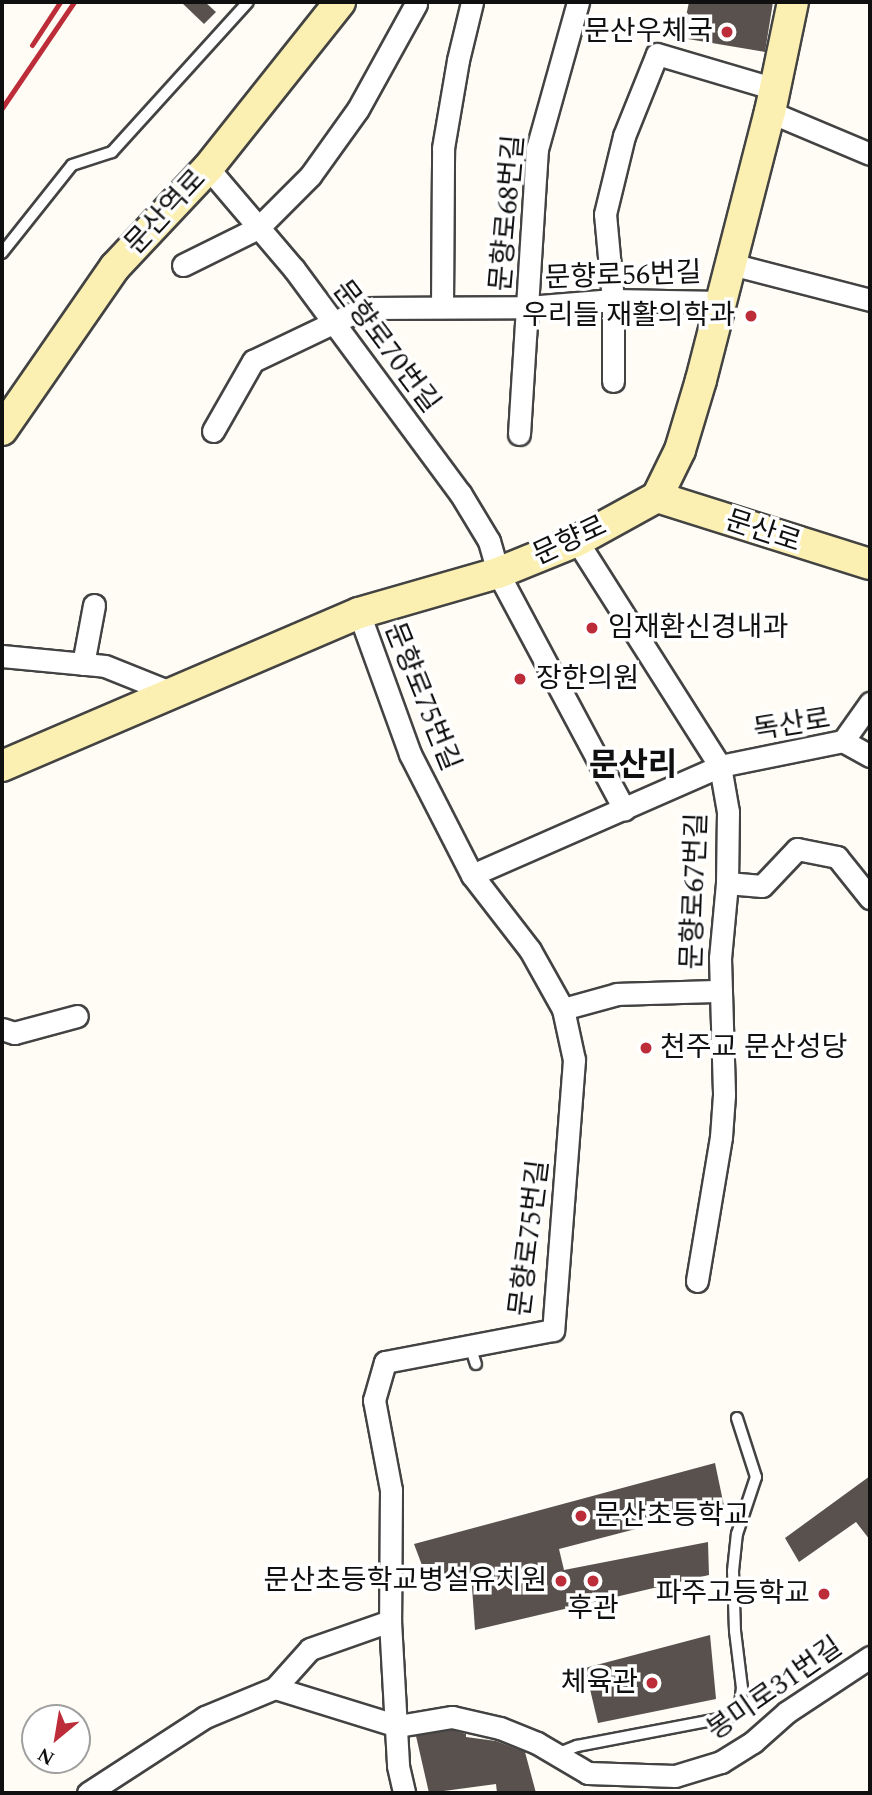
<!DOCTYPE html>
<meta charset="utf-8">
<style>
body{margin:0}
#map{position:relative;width:872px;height:1795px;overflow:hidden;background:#fefcf4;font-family:Spectral,"Noto Sans KR",serif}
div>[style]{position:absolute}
.building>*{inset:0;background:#59514d}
.roads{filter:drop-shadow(2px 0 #434343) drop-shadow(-2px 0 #434343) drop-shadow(0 2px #434343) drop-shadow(0 -2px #434343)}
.lane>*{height:10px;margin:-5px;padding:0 5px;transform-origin:5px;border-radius:5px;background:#fff}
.street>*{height:21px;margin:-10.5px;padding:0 10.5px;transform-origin:10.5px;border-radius:10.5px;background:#fff}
.secondary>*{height:30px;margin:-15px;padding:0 15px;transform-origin:15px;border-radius:15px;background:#fbf0b2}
.rail>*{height:5px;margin:-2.5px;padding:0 2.5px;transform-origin:2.5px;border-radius:2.5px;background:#bc2d39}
.dots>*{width:19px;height:19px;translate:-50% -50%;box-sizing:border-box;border:4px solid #fff;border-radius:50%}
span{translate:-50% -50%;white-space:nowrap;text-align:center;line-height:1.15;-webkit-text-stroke:7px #fff;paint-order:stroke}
.poi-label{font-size:28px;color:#101010}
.right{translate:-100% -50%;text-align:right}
.left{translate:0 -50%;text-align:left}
.street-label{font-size:28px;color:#101010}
.quarter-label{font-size:32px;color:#101010;font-weight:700}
.frame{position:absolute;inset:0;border:4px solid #101010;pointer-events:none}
.north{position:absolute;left:21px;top:1704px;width:70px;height:70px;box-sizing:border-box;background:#fff;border:2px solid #9f9f9f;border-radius:50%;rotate:210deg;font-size:19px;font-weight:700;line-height:28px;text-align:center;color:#101010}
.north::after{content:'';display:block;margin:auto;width:24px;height:32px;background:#bc2d39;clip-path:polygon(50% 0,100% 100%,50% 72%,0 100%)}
</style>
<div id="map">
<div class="building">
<div style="clip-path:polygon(181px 2px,205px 2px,216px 12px,204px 24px)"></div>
<div style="clip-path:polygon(689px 2px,773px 2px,765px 52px,688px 39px,684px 26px)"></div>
<div style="clip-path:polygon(715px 1463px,724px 1506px,559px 1549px,564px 1570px,708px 1542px,709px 1575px,475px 1630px,471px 1573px,429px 1584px,414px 1544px)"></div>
<div style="clip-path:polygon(870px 1476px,870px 1540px,856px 1522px,799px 1562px,785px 1538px)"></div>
<div style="clip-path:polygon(710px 1635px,716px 1699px,598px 1723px,585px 1668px)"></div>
<div style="clip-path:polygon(452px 1730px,466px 1734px,466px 1737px,496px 1741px,525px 1752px,536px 1793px,497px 1793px,496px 1784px,429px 1793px,416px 1736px)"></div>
</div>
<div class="roads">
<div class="lane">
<div style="left:2px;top:253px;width:112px;rotate:-51.5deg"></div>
<div style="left:72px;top:165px;width:42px;rotate:-18deg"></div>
<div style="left:112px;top:152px;width:202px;rotate:-47.8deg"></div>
<div style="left:470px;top:1346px;width:19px;rotate:72deg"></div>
<div style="left:557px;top:1754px;width:22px;rotate:-22deg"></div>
<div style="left:577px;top:1746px;width:155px;rotate:-10.8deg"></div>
<div style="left:729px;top:1717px;width:17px;rotate:-50deg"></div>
<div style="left:740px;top:1704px;width:16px;rotate:-83deg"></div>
<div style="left:742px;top:1688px;width:57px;rotate:-97deg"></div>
<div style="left:735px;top:1631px;width:60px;rotate:-91.9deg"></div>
<div style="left:733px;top:1571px;width:37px;rotate:-84deg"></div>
<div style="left:737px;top:1534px;width:60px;rotate:-71.6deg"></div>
<div style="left:756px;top:1477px;width:62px;rotate:-107.9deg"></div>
</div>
<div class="street">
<div style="left:770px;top:112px;width:108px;rotate:22.8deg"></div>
<div style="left:208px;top:168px;width:133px;rotate:49.6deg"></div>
<div style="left:294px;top:269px;width:279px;rotate:53.5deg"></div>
<div style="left:460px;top:493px;width:56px;rotate:58.9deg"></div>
<div style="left:489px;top:541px;width:33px;rotate:74deg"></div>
<div style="left:498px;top:573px;width:268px;rotate:61.9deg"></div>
<div style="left:731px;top:264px;width:144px;rotate:14.5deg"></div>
<div style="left:183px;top:265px;width:84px;rotate:-26.3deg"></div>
<div style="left:258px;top:228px;width:74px;rotate:-45deg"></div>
<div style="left:310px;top:176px;width:82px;rotate:-54.4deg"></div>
<div style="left:358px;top:109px;width:120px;rotate:-61.1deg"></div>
<div style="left:442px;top:307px;width:159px;rotate:-89.6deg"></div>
<div style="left:443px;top:148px;width:89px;rotate:-80.3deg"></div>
<div style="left:458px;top:60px;width:60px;rotate:-76.4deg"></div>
<div style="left:613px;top:381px;width:81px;rotate:-90deg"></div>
<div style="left:613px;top:300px;width:86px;rotate:-95.3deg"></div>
<div style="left:605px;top:214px;width:80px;rotate:-76.3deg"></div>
<div style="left:624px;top:136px;width:88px;rotate:-68.1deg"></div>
<div style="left:657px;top:54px;width:123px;rotate:16.5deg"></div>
<div style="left:213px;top:431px;width:81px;rotate:-60.3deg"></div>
<div style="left:253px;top:361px;width:123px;rotate:-25.5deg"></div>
<div style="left:364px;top:308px;width:164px;rotate:-0.3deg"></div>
<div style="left:528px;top:307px;width:85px;rotate:-4.7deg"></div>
<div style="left:613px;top:300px;width:108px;rotate:1.1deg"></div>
<div style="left:519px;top:434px;width:286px;rotate:-86.4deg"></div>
<div style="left:537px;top:149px;width:153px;rotate:-74.4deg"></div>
<div style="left:577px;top:541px;width:267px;rotate:57.6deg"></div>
<div style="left:720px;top:766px;width:47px;rotate:80.1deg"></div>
<div style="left:728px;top:812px;width:71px;rotate:90.8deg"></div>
<div style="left:727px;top:883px;width:75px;rotate:95.3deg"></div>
<div style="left:720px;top:958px;width:137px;rotate:88.3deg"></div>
<div style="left:724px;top:1095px;width:42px;rotate:94.1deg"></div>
<div style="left:721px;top:1137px;width:146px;rotate:99.5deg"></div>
<div style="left:359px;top:613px;width:150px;rotate:70.1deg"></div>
<div style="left:410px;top:754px;width:136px;rotate:62.9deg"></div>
<div style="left:472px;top:875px;width:95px;rotate:52.3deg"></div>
<div style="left:530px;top:950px;width:68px;rotate:60.8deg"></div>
<div style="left:563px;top:1009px;width:52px;rotate:77.8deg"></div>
<div style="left:574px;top:1060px;width:271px;rotate:94.4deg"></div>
<div style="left:553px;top:1330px;width:171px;rotate:169.2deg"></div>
<div style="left:385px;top:1362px;width:40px;rotate:106deg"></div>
<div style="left:374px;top:1400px;width:92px;rotate:79.3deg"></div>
<div style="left:391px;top:1490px;width:131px;rotate:90.4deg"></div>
<div style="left:390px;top:1621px;width:145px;rotate:86.8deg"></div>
<div style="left:398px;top:1766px;width:28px;rotate:77deg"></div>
<div style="left:2px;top:656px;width:103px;rotate:5.5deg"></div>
<div style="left:105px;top:666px;width:72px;rotate:21.9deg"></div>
<div style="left:83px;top:664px;width:60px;rotate:-79.4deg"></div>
<div style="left:843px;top:741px;width:47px;rotate:-54.6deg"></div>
<div style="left:472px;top:875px;width:271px;rotate:-23.7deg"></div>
<div style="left:720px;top:766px;width:126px;rotate:-11.5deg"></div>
<div style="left:843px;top:741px;width:31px;rotate:29deg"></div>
<div style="left:727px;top:883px;width:35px;rotate:5deg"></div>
<div style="left:762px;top:886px;width:51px;rotate:-46.6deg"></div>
<div style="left:797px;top:849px;width:41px;rotate:11.3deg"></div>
<div style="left:837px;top:857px;width:53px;rotate:51.2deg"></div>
<div style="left:563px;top:1009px;width:56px;rotate:-15.5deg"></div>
<div style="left:617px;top:994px;width:104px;rotate:-1.7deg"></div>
<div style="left:2px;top:1029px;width:13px;rotate:18deg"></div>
<div style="left:14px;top:1033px;width:65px;rotate:-15.1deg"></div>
<div style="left:275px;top:1688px;width:52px;rotate:-48.1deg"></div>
<div style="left:310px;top:1649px;width:85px;rotate:-19.3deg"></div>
<div style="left:88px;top:1793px;width:140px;rotate:-33deg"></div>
<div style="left:205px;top:1717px;width:76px;rotate:-22.5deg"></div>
<div style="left:275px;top:1688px;width:129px;rotate:17.2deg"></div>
<div style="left:398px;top:1726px;width:55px;rotate:-9.5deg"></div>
<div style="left:452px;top:1717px;width:49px;rotate:12.9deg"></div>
<div style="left:500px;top:1728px;width:40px;rotate:22deg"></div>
<div style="left:537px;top:1743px;width:59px;rotate:30.5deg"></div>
<div style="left:588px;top:1773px;width:87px;rotate:2deg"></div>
<div style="left:675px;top:1776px;width:48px;rotate:-16.9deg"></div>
<div style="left:721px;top:1762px;width:38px;rotate:-32deg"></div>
<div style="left:753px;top:1742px;width:45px;rotate:-41.4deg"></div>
<div style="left:787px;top:1712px;width:100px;rotate:-33.5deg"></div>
</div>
<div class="secondary">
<div style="left:2px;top:430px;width:198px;rotate:-55.3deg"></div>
<div style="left:115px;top:267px;width:136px;rotate:-46.8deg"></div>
<div style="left:208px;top:168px;width:212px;rotate:-51.5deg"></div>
<div style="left:657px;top:497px;width:223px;rotate:17.5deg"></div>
<div style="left:2px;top:766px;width:388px;rotate:-23.2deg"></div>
<div style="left:359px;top:613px;width:145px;rotate:-16.1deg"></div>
<div style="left:498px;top:573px;width:85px;rotate:-22.1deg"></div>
<div style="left:577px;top:541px;width:91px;rotate:-28.8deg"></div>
<div style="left:657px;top:497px;width:52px;rotate:-63.9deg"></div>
<div style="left:680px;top:450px;width:73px;rotate:-73.3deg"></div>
<div style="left:701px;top:380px;width:277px;rotate:-75.6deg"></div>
<div style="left:770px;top:112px;width:112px;rotate:-78.2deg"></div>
</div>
</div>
<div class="rail">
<div style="left:32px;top:45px;width:51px;rotate:-56.9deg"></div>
<div style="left:2px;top:108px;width:128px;rotate:-55.8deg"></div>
</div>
<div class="dots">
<div style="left:727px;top:32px;background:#bc2d39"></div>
<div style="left:751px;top:316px;background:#bc2d39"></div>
<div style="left:592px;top:628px;background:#bc2d39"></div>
<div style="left:520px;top:679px;background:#bc2d39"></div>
<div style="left:646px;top:1048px;background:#bc2d39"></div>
<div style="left:581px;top:1516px;background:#bc2d39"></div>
<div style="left:561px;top:1581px;background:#bc2d39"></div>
<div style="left:593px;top:1581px;background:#bc2d39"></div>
<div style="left:824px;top:1594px;background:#bc2d39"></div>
<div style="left:652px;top:1683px;background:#bc2d39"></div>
</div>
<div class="poi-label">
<span class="right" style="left:713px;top:32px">문산우체국</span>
<span class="right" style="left:735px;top:316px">우리들 재활의학과</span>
<span class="left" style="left:608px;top:628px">임재환신경내과</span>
<span class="left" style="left:536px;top:679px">장한의원</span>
<span class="left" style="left:660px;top:1048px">천주교 문산성당</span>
<span class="left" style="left:595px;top:1516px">문산초등학교</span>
<span class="right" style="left:547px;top:1581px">문산초등학교병설유치원</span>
<span class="right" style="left:810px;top:1594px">파주고등학교</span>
<span style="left:593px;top:1609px">후관</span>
<span class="right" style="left:638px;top:1683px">체육관</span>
</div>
<div class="street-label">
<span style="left:166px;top:212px;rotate:-47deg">문산역로</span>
<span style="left:508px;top:213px;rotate:-85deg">문향로68번길</span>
<span style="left:623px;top:276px;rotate:-2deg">문향로56번길</span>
<span style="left:386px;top:347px;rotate:53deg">문향로70번길</span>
<span style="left:763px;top:532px;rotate:18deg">문산로</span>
<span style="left:570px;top:541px;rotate:-25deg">문향로</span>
<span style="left:422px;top:697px;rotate:68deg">문향로75번길</span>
<span style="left:792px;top:725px;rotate:-9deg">독산로</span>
<span style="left:695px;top:891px;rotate:-88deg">문향로67번길</span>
<span style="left:530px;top:1238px;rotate:-83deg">문향로75번길</span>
<span style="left:775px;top:1689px;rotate:-35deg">봉미로31번길</span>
</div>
<div class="quarter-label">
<span style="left:633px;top:766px">문산리</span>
</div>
<div class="frame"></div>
<div class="north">N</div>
</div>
